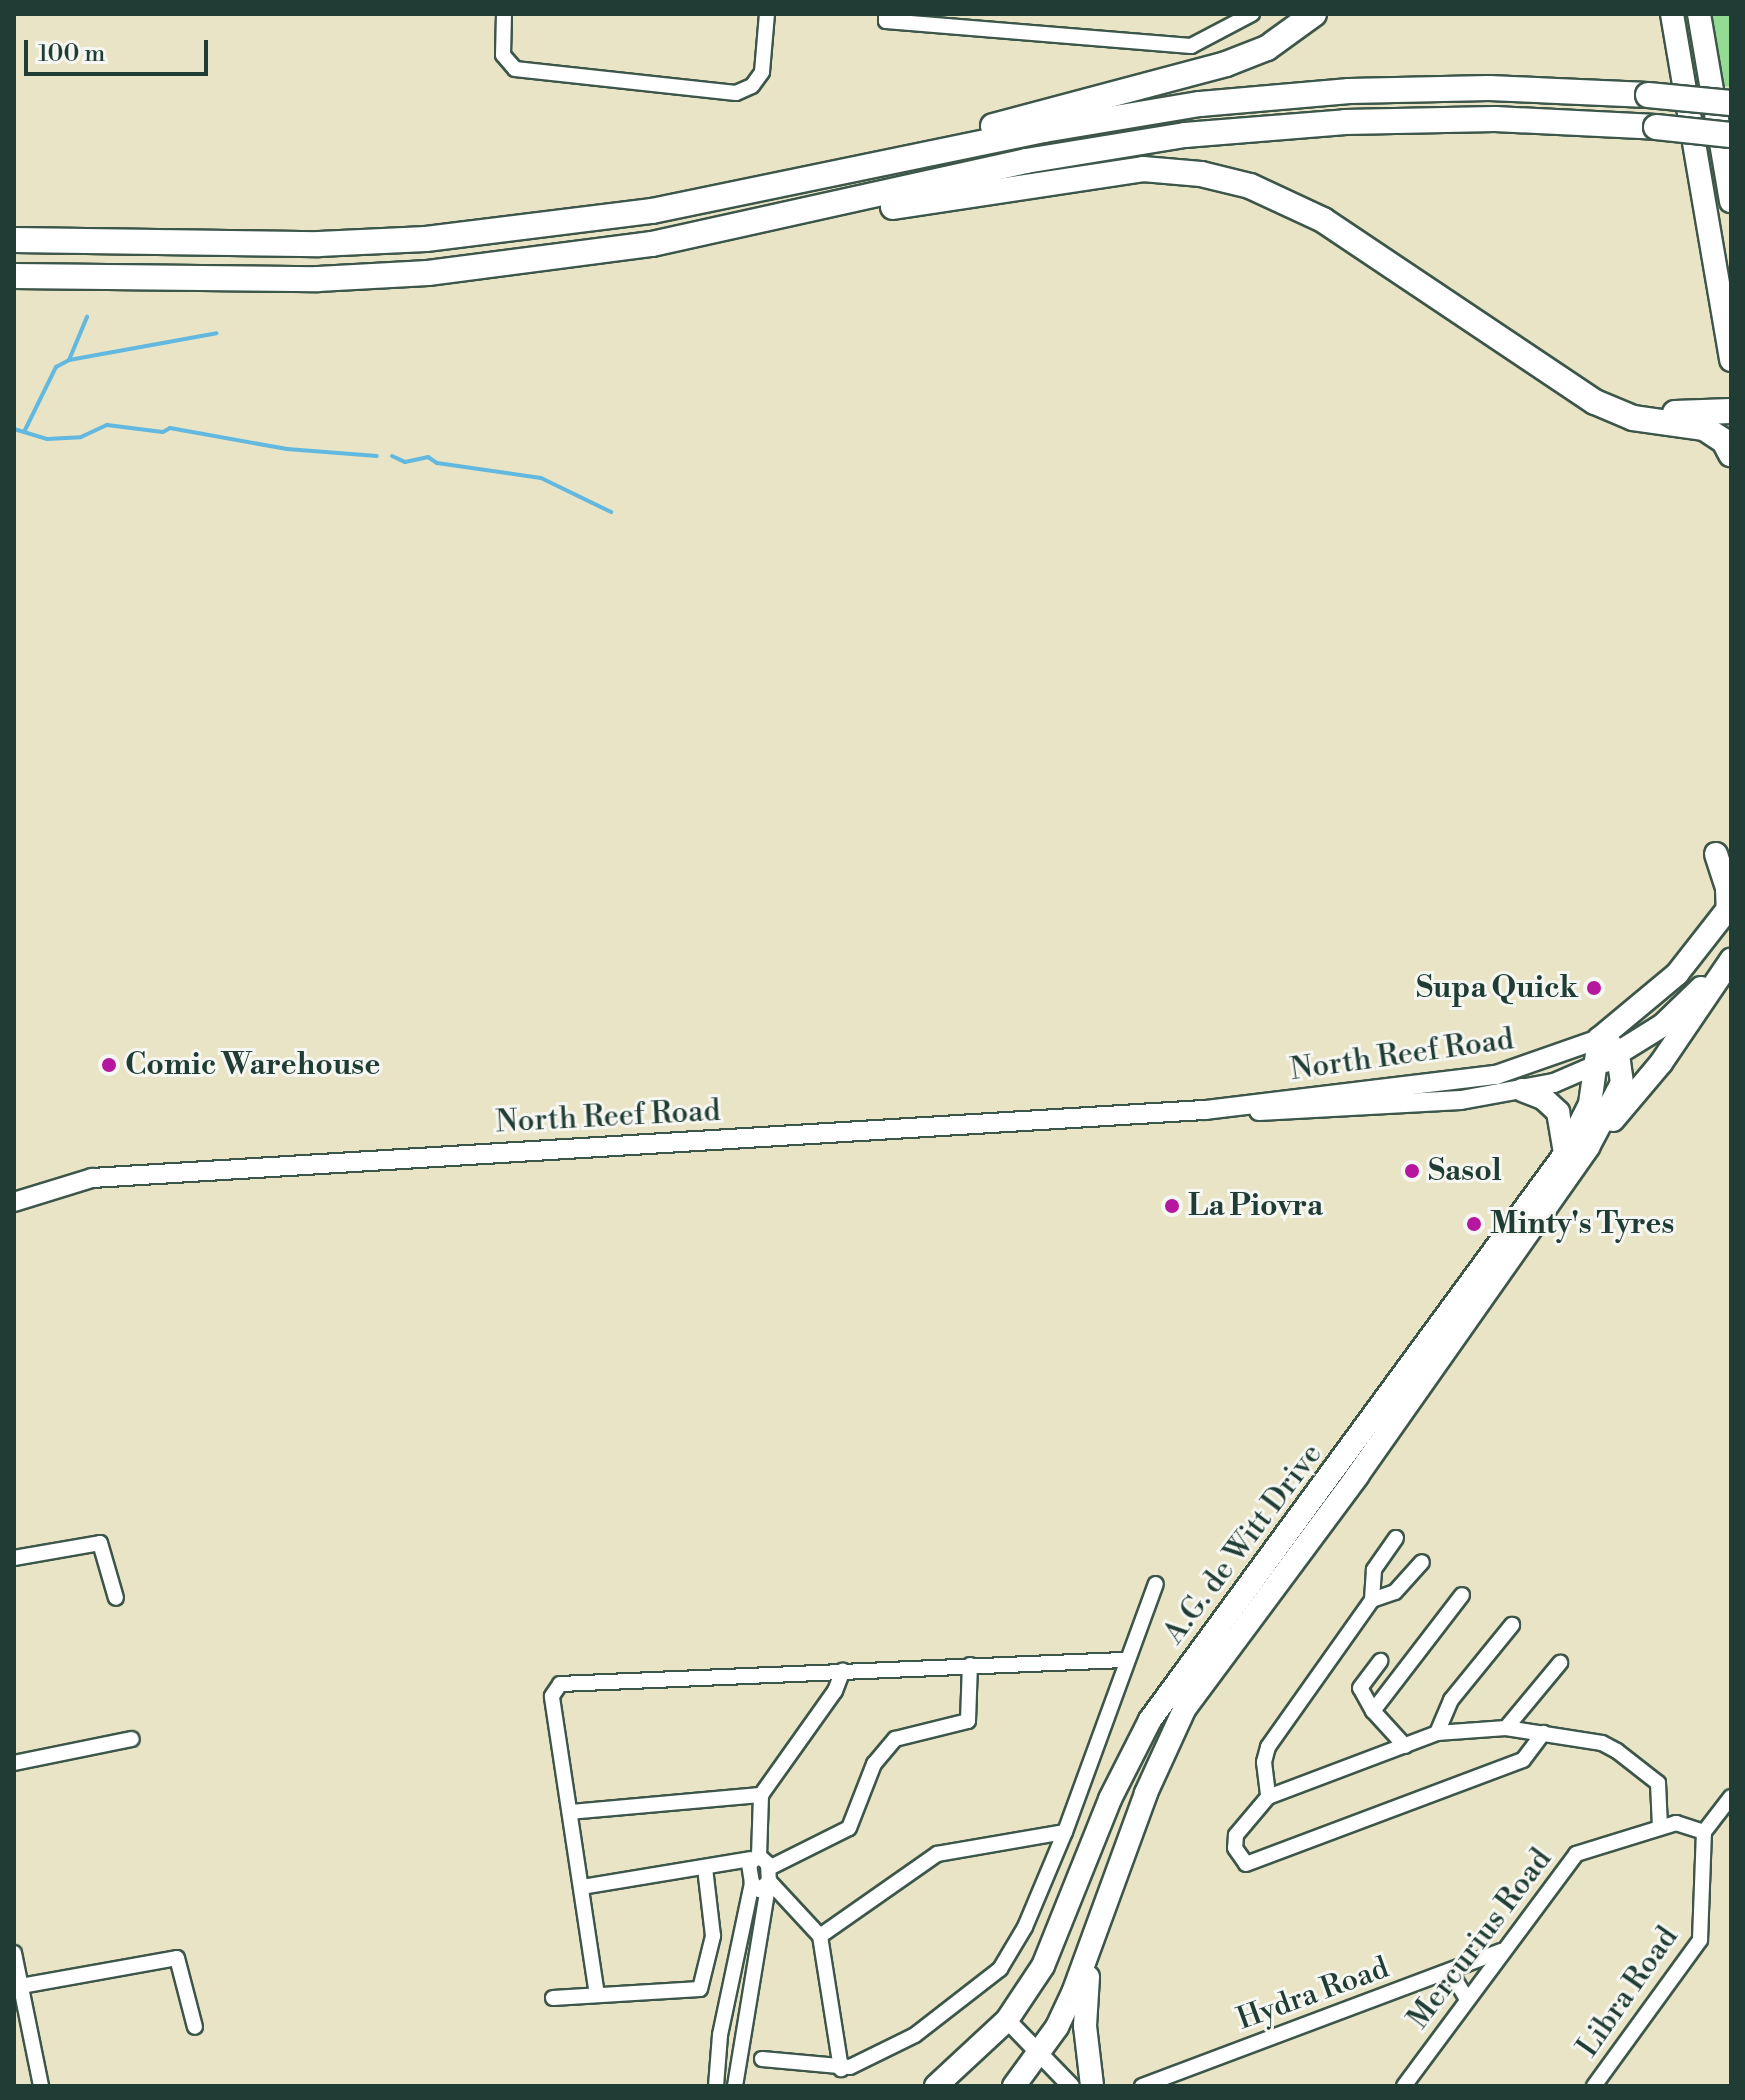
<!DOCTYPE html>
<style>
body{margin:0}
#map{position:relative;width:1745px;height:2100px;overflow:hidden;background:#e8e4c5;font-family:"Libre Bodoni",serif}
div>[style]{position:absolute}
.green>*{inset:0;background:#94db94}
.stream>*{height:4px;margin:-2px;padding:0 2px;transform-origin:2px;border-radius:2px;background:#62b8df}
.roads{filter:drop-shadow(2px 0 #3d564a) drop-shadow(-2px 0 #3d564a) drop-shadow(0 2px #3d564a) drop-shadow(0 -2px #3d564a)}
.minor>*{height:14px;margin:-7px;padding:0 7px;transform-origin:7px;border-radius:7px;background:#fff}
.tertiary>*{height:16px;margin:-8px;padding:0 8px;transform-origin:8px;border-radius:8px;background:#fff}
.secondary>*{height:18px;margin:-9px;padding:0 9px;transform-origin:9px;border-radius:9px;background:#fff}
.primary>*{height:22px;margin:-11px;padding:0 11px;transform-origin:11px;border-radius:11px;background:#fff}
.motorway>*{height:24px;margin:-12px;padding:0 12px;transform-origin:12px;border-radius:12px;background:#fff}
.bridges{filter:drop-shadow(2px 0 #3d564a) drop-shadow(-2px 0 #3d564a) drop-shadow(0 2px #3d564a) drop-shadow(0 -2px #3d564a)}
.motorway-bridge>*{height:24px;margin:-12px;padding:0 12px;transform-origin:12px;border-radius:12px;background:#fff}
.dots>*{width:22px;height:22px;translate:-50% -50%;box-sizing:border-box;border:4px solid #f6f6f2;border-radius:50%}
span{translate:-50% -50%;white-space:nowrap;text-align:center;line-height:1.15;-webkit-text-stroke:6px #f6f6f2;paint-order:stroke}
.poi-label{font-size:30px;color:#1f3d34;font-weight:700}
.right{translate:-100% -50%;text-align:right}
.left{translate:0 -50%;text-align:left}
.street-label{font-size:30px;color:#1f3d34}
.frame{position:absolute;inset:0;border:16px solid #1f3d34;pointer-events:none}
.scale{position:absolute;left:24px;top:40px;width:184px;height:36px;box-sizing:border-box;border:4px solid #1f3d34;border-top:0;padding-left:10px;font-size:24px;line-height:28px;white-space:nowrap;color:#1f3d34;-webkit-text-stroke:6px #f6f6f2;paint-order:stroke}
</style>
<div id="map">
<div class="green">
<div style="clip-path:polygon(1712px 14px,1731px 14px,1731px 87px,1724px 86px)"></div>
</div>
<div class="stream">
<div style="left:69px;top:360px;width:47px;rotate:-67.3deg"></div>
<div style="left:14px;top:429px;width:34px;rotate:17deg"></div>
<div style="left:47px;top:439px;width:34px;rotate:-3deg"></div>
<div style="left:81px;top:437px;width:29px;rotate:-25deg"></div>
<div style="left:107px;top:425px;width:56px;rotate:7.1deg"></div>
<div style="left:163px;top:432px;width:8px;rotate:-30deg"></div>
<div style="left:170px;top:428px;width:119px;rotate:10.2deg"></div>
<div style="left:287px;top:449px;width:90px;rotate:4.4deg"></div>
<div style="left:25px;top:430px;width:70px;rotate:-63.8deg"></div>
<div style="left:56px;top:367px;width:15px;rotate:-28deg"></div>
<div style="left:69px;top:360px;width:150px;rotate:-10.3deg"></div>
<div style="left:392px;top:456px;width:14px;rotate:25deg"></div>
<div style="left:405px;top:462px;width:24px;rotate:-12deg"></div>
<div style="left:428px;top:457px;width:11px;rotate:34deg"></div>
<div style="left:437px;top:463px;width:105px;rotate:8.2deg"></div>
<div style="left:541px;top:478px;width:78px;rotate:25.9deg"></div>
</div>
<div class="roads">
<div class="minor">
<div style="left:504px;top:14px;width:41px;rotate:91.4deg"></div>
<div style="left:503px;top:55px;width:18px;rotate:49deg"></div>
<div style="left:515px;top:69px;width:222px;rotate:6.2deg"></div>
<div style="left:736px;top:93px;width:17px;rotate:-24deg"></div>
<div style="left:752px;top:86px;width:17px;rotate:-54deg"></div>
<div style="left:762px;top:72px;width:58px;rotate:-85.1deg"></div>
<div style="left:886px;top:14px;width:7px;rotate:90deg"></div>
<div style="left:886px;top:21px;width:306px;rotate:4.7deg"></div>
<div style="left:1191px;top:46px;width:69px;rotate:-27.7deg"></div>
<div style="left:1396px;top:1538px;width:39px;rotate:125deg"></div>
<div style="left:1374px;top:1570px;width:30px;rotate:94deg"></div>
<div style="left:1372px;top:1600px;width:180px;rotate:125.3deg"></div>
<div style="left:1268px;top:1747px;width:16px;rotate:105deg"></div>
<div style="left:1264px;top:1762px;width:35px;rotate:83deg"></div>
<div style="left:1268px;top:1797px;width:181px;rotate:-20.7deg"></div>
<div style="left:1437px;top:1733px;width:69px;rotate:-4.1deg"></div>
<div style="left:1506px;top:1728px;width:97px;rotate:8.9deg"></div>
<div style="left:1602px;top:1743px;width:17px;rotate:28deg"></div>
<div style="left:1617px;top:1751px;width:52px;rotate:38deg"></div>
<div style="left:1658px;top:1783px;width:44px;rotate:87.4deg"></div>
<div style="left:14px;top:1558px;width:87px;rotate:-9.9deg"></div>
<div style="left:100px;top:1543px;width:57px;rotate:73.8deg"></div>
<div style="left:1372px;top:1600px;width:24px;rotate:-19deg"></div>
<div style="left:1395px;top:1592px;width:40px;rotate:-48deg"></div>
<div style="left:1373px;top:1711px;width:26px;rotate:-119deg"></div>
<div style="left:1360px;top:1688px;width:34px;rotate:-53deg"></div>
<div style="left:1506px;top:1728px;width:85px;rotate:-50.3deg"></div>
<div style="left:1437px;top:1733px;width:36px;rotate:-67deg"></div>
<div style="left:1451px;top:1700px;width:97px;rotate:-50.9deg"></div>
<div style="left:1405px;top:1746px;width:47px;rotate:-132.4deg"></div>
<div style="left:1373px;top:1711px;width:146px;rotate:-52.5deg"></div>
<div style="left:14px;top:1763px;width:120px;rotate:-11.5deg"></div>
<div style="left:1268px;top:1797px;width:50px;rotate:130.1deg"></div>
<div style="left:1236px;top:1835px;width:13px;rotate:94deg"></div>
<div style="left:1235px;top:1848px;width:19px;rotate:55deg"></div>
<div style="left:1246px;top:1864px;width:296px;rotate:-20.6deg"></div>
<div style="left:1523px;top:1760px;width:34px;rotate:-53deg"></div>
<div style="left:570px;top:1812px;width:192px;rotate:-5.1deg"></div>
<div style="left:761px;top:1795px;width:128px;rotate:-54.6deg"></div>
<div style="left:835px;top:1691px;width:22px;rotate:-69deg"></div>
<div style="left:1704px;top:1832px;width:44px;rotate:-52.4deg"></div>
<div style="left:759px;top:1856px;width:61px;rotate:-88.1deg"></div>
<div style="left:769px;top:1868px;width:89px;rotate:-26.6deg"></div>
<div style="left:849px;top:1828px;width:69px;rotate:-68.7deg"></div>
<div style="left:874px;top:1764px;width:33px;rotate:-50deg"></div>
<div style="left:895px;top:1739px;width:75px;rotate:-13.9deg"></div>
<div style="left:968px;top:1721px;width:56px;rotate:-88deg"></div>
<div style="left:769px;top:1881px;width:75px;rotate:47.2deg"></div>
<div style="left:820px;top:1936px;width:135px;rotate:81deg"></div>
<div style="left:582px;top:1887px;width:171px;rotate:-9.4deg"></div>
<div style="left:820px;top:1936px;width:143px;rotate:-35deg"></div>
<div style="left:937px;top:1854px;width:130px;rotate:-9.8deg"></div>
<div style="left:14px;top:1953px;width:136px;rotate:78.5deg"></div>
<div style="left:1450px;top:1971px;width:33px;rotate:59deg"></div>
<div style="left:21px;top:1986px;width:158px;rotate:-10.2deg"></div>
<div style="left:177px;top:1958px;width:71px;rotate:75.4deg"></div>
<div style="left:597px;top:1995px;width:302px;rotate:-98.6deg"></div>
<div style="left:552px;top:1696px;width:14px;rotate:-56deg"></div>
<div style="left:560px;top:1684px;width:565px;rotate:-2.44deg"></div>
<div style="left:553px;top:1998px;width:147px;rotate:-3.5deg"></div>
<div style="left:700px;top:1989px;width:55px;rotate:-76.2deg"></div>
<div style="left:713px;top:1936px;width:68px;rotate:-96.7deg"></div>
<div style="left:762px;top:2059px;width:88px;rotate:5.2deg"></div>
<div style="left:850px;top:2067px;width:72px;rotate:-26.2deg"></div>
<div style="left:915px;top:2035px;width:108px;rotate:-37.8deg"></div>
<div style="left:1000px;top:1969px;width:49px;rotate:-59.2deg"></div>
<div style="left:1025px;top:1927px;width:103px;rotate:-67.2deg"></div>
<div style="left:1065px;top:1832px;width:264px;rotate:-69.9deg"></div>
<div style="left:716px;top:2086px;width:51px;rotate:-85.5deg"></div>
<div style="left:720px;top:2035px;width:155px;rotate:-78.1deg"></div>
<div style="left:752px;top:1883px;width:19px;rotate:-99deg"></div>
<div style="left:749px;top:1864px;width:13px;rotate:-39deg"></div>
<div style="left:759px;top:1856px;width:12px;rotate:42deg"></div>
<div style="left:768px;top:1864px;width:17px;rotate:87deg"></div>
<div style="left:769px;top:1881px;width:13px;rotate:135deg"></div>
<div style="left:760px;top:1890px;width:11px;rotate:-139deg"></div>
<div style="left:735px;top:2086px;width:203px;rotate:-80.6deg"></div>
<div style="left:1142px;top:2086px;width:384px;rotate:-20.6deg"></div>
<div style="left:1404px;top:2086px;width:289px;rotate:-53.4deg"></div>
<div style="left:1576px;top:1854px;width:105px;rotate:-17.2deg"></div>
<div style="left:1676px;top:1823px;width:29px;rotate:18deg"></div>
<div style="left:1594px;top:2086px;width:180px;rotate:-54deg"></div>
<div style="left:1700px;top:1940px;width:108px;rotate:-87.9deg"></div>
</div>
<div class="tertiary">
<div style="left:1007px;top:2020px;width:92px;rotate:45.9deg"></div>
</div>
<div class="secondary">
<div style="left:1259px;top:1111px;width:202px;rotate:-3.1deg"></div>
<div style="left:1461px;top:1100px;width:95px;rotate:-10.4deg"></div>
<div style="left:1554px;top:1083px;width:48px;rotate:-23.4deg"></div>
<div style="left:14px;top:1202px;width:82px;rotate:-17.1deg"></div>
<div style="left:92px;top:1178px;width:1115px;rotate:-3.5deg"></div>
<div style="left:1205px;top:1110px;width:293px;rotate:-6.9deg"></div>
<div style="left:1496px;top:1075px;width:109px;rotate:-19.3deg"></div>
</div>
<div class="primary">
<div style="left:1672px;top:14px;width:351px;rotate:80.3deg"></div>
<div style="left:1699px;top:14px;width:190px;rotate:80.3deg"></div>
<div style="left:1716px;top:854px;width:36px;rotate:72deg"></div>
<div style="left:1727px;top:888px;width:24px;rotate:88deg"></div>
<div style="left:1605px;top:1061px;width:68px;rotate:-31.8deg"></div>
<div style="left:1663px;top:1025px;width:53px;rotate:-44.2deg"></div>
<div style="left:1522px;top:1090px;width:22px;rotate:21deg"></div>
<div style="left:1543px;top:1098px;width:21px;rotate:43deg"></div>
<div style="left:1558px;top:1112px;width:42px;rotate:80.3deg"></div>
<div style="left:1613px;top:1120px;width:75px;rotate:-49.9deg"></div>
<div style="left:1661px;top:1063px;width:125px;rotate:-55.8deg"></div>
<div style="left:1088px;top:1977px;width:49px;rotate:93.5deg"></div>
<div style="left:1085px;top:2026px;width:60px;rotate:83.3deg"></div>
<div style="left:936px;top:2086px;width:97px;rotate:-42.9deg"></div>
<div style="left:1007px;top:2020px;width:65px;rotate:-56.3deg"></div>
<div style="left:1043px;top:1966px;width:180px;rotate:-68.1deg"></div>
<div style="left:1110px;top:1799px;width:89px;rotate:-63.1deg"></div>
<div style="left:1150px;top:1720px;width:702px;rotate:-53.75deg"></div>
<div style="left:1565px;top:1154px;width:56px;rotate:-63.4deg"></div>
<div style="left:1590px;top:1104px;width:66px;rotate:-82.1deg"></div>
<div style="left:1599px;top:1039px;width:102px;rotate:-39.8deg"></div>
<div style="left:1677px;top:974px;width:88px;rotate:-52deg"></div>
<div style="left:1014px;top:2086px;width:73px;rotate:-53.9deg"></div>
<div style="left:1057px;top:2027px;width:38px;rotate:-65deg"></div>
<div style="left:1073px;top:1993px;width:213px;rotate:-69.9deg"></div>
<div style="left:1146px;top:1793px;width:94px;rotate:-65.4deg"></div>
<div style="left:1185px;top:1708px;width:289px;rotate:-53.4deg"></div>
<div style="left:1357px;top:1476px;width:402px;rotate:-54.9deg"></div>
<div style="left:1588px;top:1147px;width:72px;rotate:-62deg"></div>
<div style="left:1622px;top:1083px;width:27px;rotate:-98deg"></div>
<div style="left:1618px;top:1056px;width:24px;rotate:-123deg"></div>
</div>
<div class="motorway">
<div style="left:993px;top:126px;width:241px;rotate:-14.9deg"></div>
<div style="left:1226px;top:64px;width:44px;rotate:-21.3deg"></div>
<div style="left:1267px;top:48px;width:58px;rotate:-35.9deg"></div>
<div style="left:893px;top:207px;width:253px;rotate:-8.6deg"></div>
<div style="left:1143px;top:169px;width:58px;rotate:4.9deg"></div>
<div style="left:1201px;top:174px;width:50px;rotate:13.8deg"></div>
<div style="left:1250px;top:186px;width:81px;rotate:25deg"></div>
<div style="left:1323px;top:220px;width:327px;rotate:33.8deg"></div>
<div style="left:1595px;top:402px;width:41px;rotate:22.8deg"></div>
<div style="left:1633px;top:418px;width:72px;rotate:8deg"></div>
<div style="left:1704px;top:428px;width:24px;rotate:33deg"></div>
<div style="left:1724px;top:441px;width:15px;rotate:62deg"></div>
<div style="left:14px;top:240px;width:305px;rotate:0.8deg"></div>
<div style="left:319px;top:244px;width:107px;rotate:-2.7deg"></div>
<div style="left:426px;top:239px;width:228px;rotate:-7.1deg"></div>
<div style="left:652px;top:211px;width:400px;rotate:-11.7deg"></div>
<div style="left:1044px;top:130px;width:158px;rotate:-9.5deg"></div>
<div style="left:1200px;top:104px;width:150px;rotate:-5deg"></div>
<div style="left:1349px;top:91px;width:140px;rotate:-1.2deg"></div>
<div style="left:1489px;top:88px;width:159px;rotate:2.5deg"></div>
<div style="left:14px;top:276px;width:304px;rotate:0.6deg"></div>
<div style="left:318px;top:279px;width:110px;rotate:-3.1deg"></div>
<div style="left:428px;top:273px;width:226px;rotate:-7.4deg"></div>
<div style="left:652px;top:244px;width:383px;rotate:-12.5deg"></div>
<div style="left:1026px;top:161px;width:161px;rotate:-9.3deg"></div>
<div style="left:1185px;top:135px;width:161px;rotate:-4.6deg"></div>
<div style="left:1345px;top:122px;width:150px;rotate:-1.1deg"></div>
<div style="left:1495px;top:119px;width:161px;rotate:2.8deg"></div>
<div style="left:1675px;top:413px;width:56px;rotate:-2deg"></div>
</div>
</div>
<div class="bridges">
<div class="motorway-bridge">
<div style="left:1648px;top:95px;width:83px;rotate:5.5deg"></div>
<div style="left:1656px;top:127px;width:75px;rotate:6.1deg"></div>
</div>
</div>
<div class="dots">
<div style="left:1594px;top:988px;background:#b5179e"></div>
<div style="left:109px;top:1065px;background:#b5179e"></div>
<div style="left:1412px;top:1171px;background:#b5179e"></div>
<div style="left:1172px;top:1206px;background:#b5179e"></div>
<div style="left:1474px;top:1224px;background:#b5179e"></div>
</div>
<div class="poi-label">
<span class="right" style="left:1578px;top:988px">Supa Quick</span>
<span class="left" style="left:125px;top:1065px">Comic Warehouse</span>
<span class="left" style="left:1428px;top:1171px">Sasol</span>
<span class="left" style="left:1188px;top:1206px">La Piovra</span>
<span class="left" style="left:1490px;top:1224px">Minty's Tyres</span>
</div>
<div class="street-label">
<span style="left:1402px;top:1055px;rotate:-8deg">North Reef Road</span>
<span style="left:608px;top:1117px;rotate:-3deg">North Reef Road</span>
<span style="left:1243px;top:1544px;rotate:-53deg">A.G. de Witt Drive</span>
<span style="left:1480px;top:1939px;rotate:-53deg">Mercurius Road</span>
<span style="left:1628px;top:1992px;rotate:-55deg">Libra Road</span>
<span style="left:1313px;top:1994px;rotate:-20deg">Hydra Road</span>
</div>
<div class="frame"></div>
<div class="scale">100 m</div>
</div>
